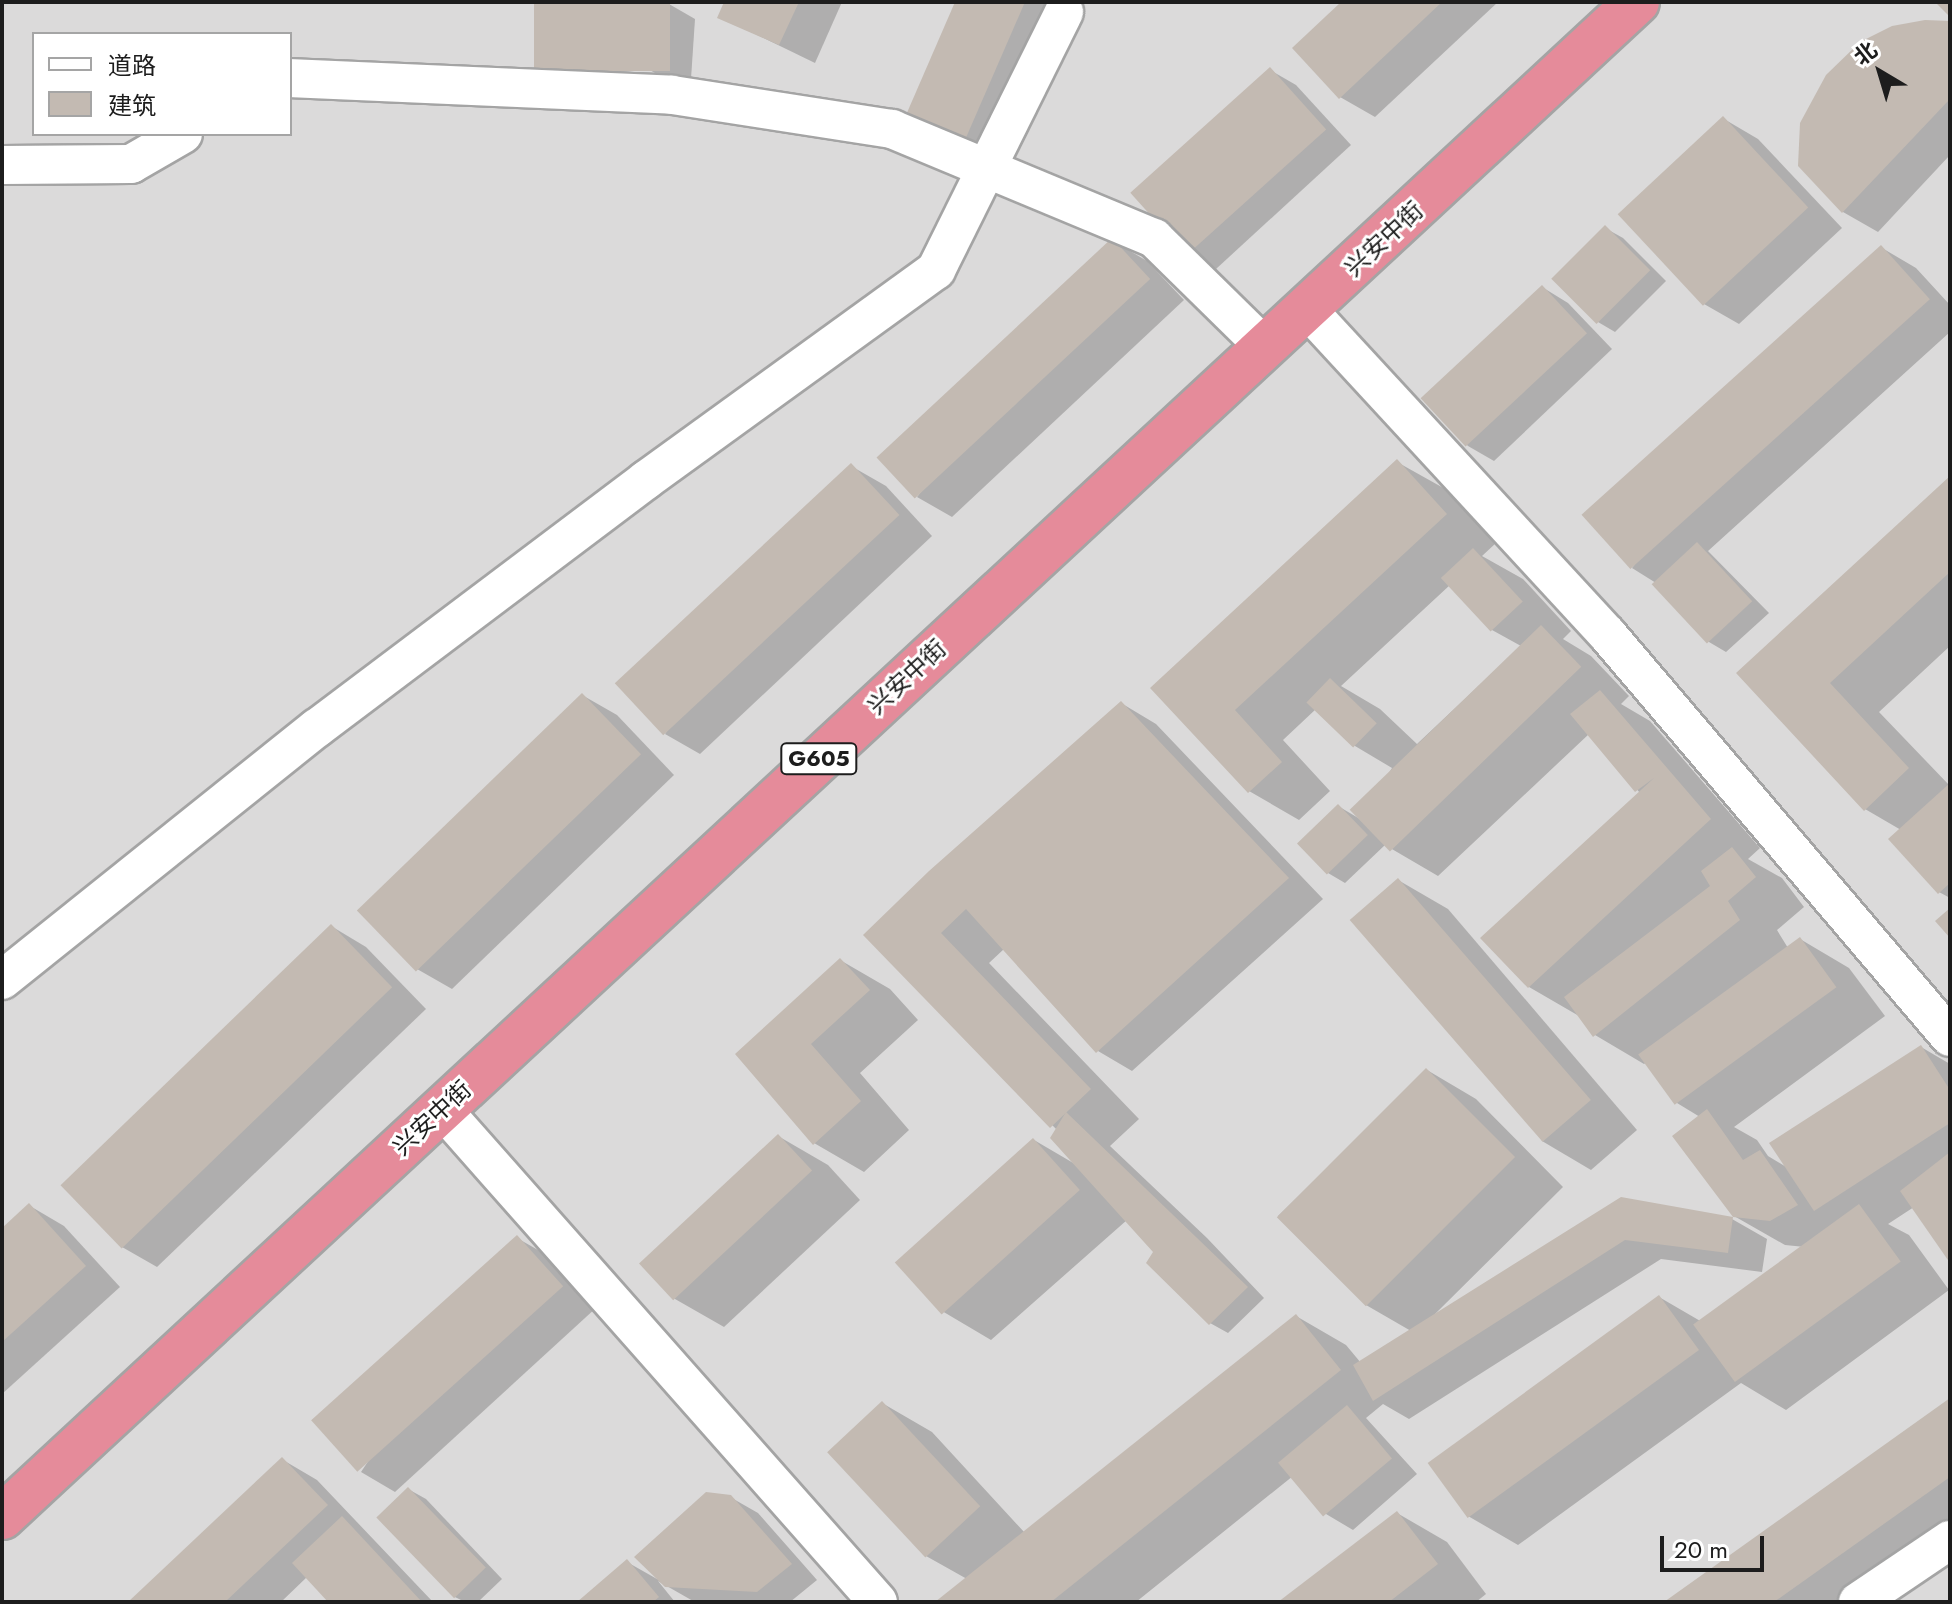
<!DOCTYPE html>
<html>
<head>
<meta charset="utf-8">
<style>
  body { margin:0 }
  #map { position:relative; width:1952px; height:1604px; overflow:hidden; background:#eeebe3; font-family:Jost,"Noto Sans SC",sans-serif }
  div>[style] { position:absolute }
  .residential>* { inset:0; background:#dbdada }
  .shadow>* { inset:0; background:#0003 }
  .building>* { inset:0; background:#c3bab2; transform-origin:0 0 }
  .roads { filter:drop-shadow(2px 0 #a4a4a4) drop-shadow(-2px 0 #a4a4a4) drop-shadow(0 2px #a4a4a4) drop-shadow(0 -2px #a4a4a4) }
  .minor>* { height:38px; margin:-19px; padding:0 19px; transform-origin:19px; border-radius:19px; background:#fff }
  .highway>* { height:44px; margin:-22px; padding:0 22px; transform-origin:22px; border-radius:22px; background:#e58b9a }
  span { translate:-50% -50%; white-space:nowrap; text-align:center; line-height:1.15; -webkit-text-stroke:6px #fff; paint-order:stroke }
  .shield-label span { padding:2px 6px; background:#fff; border:2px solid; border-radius:6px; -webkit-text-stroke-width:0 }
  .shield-label { font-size:22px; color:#1d1d1d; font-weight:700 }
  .street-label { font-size:24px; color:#1d1d1d }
  .frame { position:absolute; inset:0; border:4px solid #1d1d1d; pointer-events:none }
  .legend { position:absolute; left:32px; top:32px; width:260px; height:104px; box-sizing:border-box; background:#fff; border:2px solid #a5a5a5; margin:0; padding:10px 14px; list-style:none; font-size:24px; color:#1d1d1d }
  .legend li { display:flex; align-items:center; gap:16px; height:40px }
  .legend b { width:40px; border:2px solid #a5a5a5 }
  .north { position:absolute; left:1840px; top:32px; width:80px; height:80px; -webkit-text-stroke:6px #fff; paint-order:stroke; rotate:322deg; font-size:22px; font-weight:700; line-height:32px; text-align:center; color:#1d1d1d }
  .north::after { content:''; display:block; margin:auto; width:28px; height:36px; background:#1d1d1d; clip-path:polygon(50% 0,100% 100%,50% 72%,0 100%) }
  .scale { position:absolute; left:1660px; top:1536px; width:104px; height:36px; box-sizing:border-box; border:4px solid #1d1d1d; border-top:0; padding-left:10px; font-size:24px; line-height:28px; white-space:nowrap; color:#1d1d1d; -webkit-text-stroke:6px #fff; paint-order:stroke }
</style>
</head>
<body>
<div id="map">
  <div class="residential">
    <i style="clip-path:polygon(evenodd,2px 2px,1950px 2px,1950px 1602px,2px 1602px,2px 2px,34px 34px,290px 34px,290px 134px,34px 134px,34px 34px)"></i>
  </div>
  <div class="shadow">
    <i style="clip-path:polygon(536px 2px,669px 4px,695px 19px,690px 94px)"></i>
    <i style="clip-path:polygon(726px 2px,842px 2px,815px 63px,720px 17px)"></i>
    <i style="clip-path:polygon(957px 2px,1068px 2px,1000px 159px,944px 134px)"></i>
    <i style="clip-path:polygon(1344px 2px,1498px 2px,1375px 117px,1340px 97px)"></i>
    <i style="clip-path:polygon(1950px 23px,1950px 155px,1878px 232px,1843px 212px,1800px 166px)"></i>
    <i style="clip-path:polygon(1270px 70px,1296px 85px,1351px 145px,1216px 269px,1190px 254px)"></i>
    <i style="clip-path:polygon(1724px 119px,1758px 139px,1842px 228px,1739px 324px,1704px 304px)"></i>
    <i style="clip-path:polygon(1605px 228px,1623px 238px,1666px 281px,1615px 332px,1598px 322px)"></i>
    <i style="clip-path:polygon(1113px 241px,1147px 261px,1184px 300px,952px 517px,917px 497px)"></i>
    <i style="clip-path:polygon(1882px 248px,1916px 268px,1950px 305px,1950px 332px,1708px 551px,1769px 613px,1726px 652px,1709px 642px,1656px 583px,1632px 568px)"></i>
    <i style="clip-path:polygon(1542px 287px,1568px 303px,1612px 349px,1494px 461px,1468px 446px,1424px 399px)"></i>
    <i style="clip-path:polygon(evenodd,1397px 462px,1447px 490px,1496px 543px,1482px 556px,1523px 579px,1571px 631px,1563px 639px,1591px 656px,1629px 696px,1621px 704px,1650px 721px,1760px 848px,1748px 859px,1782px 878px,1804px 907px,1777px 930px,1788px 948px,1800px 939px,1849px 968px,1885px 1016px,1734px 1127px,1757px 1140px,1768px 1156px,1788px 1168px,1921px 1047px,1950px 1064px,1950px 1259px,1914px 1207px,1888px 1224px,1909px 1235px,1949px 1290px,1786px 1410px,1741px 1383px,1518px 1545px,1468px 1516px,1659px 1297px,1702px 1322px,1805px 1247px,1785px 1245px,1734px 1216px,1700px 1117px,1677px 1103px,1647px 1062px,1644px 1064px,1595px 1035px,1579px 1016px,1529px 987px,1483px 938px,1640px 793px,1589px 734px,1438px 876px,1385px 845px,1345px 883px,1328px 873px,1338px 806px,1360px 819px,1392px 768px,1355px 746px,1316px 709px,1283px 740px,1330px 791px,1299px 820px,1249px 791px,1153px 688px,1397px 462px,1450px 585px,1492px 630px,1521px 646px,1417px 744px,1380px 709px,1341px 686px,1450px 585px)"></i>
    <i style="clip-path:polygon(851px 466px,886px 486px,932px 536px,700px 754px,665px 734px)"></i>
    <i style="clip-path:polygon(1950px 478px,1950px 646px,1879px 712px,1950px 786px,1950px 898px,1939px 892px,1901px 830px,1865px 809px,1739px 673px)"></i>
    <i style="clip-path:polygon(582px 695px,617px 715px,674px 775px,452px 989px,417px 969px)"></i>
    <i style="clip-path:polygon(1121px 703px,1156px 724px,1323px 899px,1132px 1071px,1098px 1051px,1004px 949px,989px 963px,1139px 1119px,1110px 1146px,1207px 1238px,1264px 1298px,1228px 1333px,1210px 1323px,1158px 1253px,1127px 1220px,991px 1340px,942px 1311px,1034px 1140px,1075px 1164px,1057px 1130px,866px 935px)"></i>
    <i style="clip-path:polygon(1398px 880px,1448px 909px,1637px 1130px,1591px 1170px,1542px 1141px)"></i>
    <i style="clip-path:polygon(331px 926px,366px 947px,426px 1009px,157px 1267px,122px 1247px)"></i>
    <i style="clip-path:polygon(840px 960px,890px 989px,918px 1020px,860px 1073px,909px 1130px,864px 1172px,814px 1143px,738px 1054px)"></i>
    <i style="clip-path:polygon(1427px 1070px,1476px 1099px,1563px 1187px,1434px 1315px,1622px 1199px,1732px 1219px,1767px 1239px,1762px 1272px,1661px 1259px,1409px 1419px,1383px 1404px,1366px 1418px,1417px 1474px,1353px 1530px,1326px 1514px,1293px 1476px,1136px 1602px,939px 1602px,967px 1579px,926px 1556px,882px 1403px,932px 1432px,1025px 1533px,1296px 1316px,1346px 1345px,1361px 1363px,1411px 1331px,1366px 1305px,1278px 1216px)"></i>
    <i style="clip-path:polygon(778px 1136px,828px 1165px,860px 1200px,724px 1327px,675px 1299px,642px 1264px)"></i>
    <i style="clip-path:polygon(30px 1206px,64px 1226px,120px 1287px,2px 1394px,2px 1231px)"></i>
    <i style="clip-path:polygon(517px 1238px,552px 1258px,597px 1307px,395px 1492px,361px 1472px)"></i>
    <i style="clip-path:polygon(1950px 1401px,1950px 1540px,1863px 1602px,1667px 1602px)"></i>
    <i style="clip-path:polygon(283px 1460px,317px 1480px,433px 1602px,331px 1602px,307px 1577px,281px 1602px,131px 1602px)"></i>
    <i style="clip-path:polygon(408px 1489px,426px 1499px,502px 1579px,478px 1602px,465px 1602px,455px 1597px)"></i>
    <i style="clip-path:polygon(730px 1497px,758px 1513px,817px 1580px,790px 1602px,693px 1601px,658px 1581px,675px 1602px,581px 1602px,627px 1562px,657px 1579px)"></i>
    <i style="clip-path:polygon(1397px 1513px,1447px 1542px,1486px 1594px,1476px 1602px,1281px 1602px)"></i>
  </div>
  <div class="building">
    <i style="left:534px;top:2px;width:136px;height:69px"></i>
    <i style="clip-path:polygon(724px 2px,799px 2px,779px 45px,717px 18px)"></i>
    <i style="clip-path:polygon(955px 2px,1025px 2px,965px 140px,906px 115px)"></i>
    <i style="clip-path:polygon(1341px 2px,1442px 2px,1339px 99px,1292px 48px)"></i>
    <i style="clip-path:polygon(1935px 2px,1950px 2px,1950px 17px)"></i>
    <i style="clip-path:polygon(1925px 20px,1950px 21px,1950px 99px,1842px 213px,1798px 166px,1800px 123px,1826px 75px,1860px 42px,1892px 26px)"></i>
    <i style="left:1270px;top:67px;width:84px;height:188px;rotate:48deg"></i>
    <i style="left:1723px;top:116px;width:125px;height:144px;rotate:47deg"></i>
    <i style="left:1605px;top:225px;width:64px;height:76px;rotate:45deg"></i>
    <i style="left:1112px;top:238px;width:56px;height:322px;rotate:47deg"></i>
    <i style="left:1881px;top:245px;width:73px;height:403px;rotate:48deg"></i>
    <i style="left:1542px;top:285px;width:66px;height:166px;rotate:47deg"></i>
    <i style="clip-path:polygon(1397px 459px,1447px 514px,1235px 710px,1282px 762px,1248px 793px,1150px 688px)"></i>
    <i style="left:851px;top:463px;width:71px;height:323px;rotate:47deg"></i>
    <i style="clip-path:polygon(1950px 476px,1950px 572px,1830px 683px,1909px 768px,1864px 811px,1736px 673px)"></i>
    <i style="left:1697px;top:542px;width:81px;height:62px;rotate:47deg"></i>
    <i style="left:1473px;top:548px;width:73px;height:44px;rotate:47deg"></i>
    <i style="left:1541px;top:625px;width:58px;height:266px;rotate:46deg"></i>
    <i style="left:1330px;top:678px;width:65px;height:34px;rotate:44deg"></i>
    <i style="clip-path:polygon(1600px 690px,1711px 819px,1528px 988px,1480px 938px,1654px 778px,1635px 792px,1570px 714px)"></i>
    <i style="left:582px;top:693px;width:85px;height:313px;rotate:46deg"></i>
    <i style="clip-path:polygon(1121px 701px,1289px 878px,1096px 1053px,966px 909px,941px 933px,1091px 1089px,1050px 1128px,863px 935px,929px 871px)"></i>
    <i style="clip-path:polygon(1950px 783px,1950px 883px,1938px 894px,1888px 839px)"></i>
    <i style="left:1338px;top:804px;width:43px;height:57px;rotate:46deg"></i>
    <i style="clip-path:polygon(1732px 847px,1756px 877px,1728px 901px,1740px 920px,1593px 1037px,1564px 997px,1710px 886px,1701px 871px)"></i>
    <i style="left:1398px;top:878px;width:294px;height:64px;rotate:49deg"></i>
    <i style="clip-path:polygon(1950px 908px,1950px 938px,1935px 921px)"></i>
    <i style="left:331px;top:924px;width:88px;height:376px;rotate:46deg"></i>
    <i style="left:1800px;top:937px;width:62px;height:200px;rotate:54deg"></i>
    <i style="clip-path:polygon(840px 958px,870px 990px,811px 1044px,861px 1101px,813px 1145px,735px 1054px)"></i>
    <i style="clip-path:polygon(1921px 1045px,1950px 1090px,1950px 1123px,1814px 1211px,1769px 1143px)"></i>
    <i style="left:1426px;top:1068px;width:126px;height:211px;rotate:45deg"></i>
    <i style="clip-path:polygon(1707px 1109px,1743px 1160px,1760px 1150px,1798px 1205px,1770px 1221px,1733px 1217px,1672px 1136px)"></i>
    <i style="clip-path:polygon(1066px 1112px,1248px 1287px,1209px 1325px,1146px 1263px,1153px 1252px,1050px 1138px)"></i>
    <i style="left:778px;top:1134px;width:50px;height:190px;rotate:47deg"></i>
    <i style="left:1033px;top:1138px;width:70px;height:186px;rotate:48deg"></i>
    <i style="clip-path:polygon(1950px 1152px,1950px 1263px,1900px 1191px)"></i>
    <i style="clip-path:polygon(1621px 1197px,1733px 1217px,1728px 1253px,1625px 1240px,1373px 1401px,1353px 1365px)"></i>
    <i style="clip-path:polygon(29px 1203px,86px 1266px,2px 1342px,2px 1228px)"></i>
    <i style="left:1859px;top:1204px;width:71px;height:205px;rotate:54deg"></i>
    <i style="left:517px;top:1235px;width:69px;height:277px;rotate:48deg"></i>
    <i style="left:1659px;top:1295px;width:68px;height:286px;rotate:54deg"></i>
    <i style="clip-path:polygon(1296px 1314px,1341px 1370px,1051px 1602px,935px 1602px)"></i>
    <i style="clip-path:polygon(1950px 1398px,1950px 1477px,1774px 1602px,1664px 1602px)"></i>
    <i style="left:882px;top:1401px;width:144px;height:75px;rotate:47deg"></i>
    <i style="left:1347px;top:1405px;width:70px;height:90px;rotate:50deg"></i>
    <i style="clip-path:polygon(282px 1457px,328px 1505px,225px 1602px,128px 1602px)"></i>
    <i style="left:408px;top:1487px;width:112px;height:44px;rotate:46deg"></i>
    <i style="clip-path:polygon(706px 1492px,731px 1495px,792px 1564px,757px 1592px,665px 1587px,634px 1557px)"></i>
    <i style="clip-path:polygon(1397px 1511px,1438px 1564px,1389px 1602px,1278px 1602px)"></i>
    <i style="clip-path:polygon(342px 1516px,422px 1602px,328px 1602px,292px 1563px)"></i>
    <i style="clip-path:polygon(627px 1559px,659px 1597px,653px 1602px,577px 1602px)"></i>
  </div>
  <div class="roads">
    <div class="minor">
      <i style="left:290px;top:78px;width:382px;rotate:2.5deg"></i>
      <i style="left:672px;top:95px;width:223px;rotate:8.8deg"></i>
      <i style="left:892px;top:129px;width:284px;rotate:22.6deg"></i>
      <i style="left:1154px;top:238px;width:154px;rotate:44.5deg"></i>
      <i style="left:2px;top:165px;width:129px;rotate:-0.4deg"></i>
      <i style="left:131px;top:164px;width:60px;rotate:-30deg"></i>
      <i style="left:1308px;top:310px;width:441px;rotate:47.3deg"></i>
      <i style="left:1607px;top:634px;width:529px;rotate:49.6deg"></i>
      <i style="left:2px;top:980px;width:403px;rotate:-38.7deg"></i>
      <i style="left:317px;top:728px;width:412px;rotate:-37deg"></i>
      <i style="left:646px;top:480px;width:358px;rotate:-35.9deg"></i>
      <i style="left:936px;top:270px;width:288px;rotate:-63.6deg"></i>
      <i style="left:442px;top:1109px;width:658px;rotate:48.51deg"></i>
      <i style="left:1858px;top:1602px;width:111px;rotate:-34deg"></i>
    </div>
    <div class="highway">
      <i style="left:2px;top:1517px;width:2229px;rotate:-42.82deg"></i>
    </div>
  </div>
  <div class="shield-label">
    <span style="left:819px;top:759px">G605</span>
  </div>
  <div class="street-label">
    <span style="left:1384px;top:239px;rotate:-43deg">兴安中街</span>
    <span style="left:907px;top:677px;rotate:-43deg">兴安中街</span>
    <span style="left:432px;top:1118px;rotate:-43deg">兴安中街</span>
  </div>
  <div class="frame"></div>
  <ul class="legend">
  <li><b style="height:10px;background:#fff"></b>道路</li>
  <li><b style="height:22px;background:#c3bab2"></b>建筑</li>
  </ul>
  <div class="north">北</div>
  <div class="scale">20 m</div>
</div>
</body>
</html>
